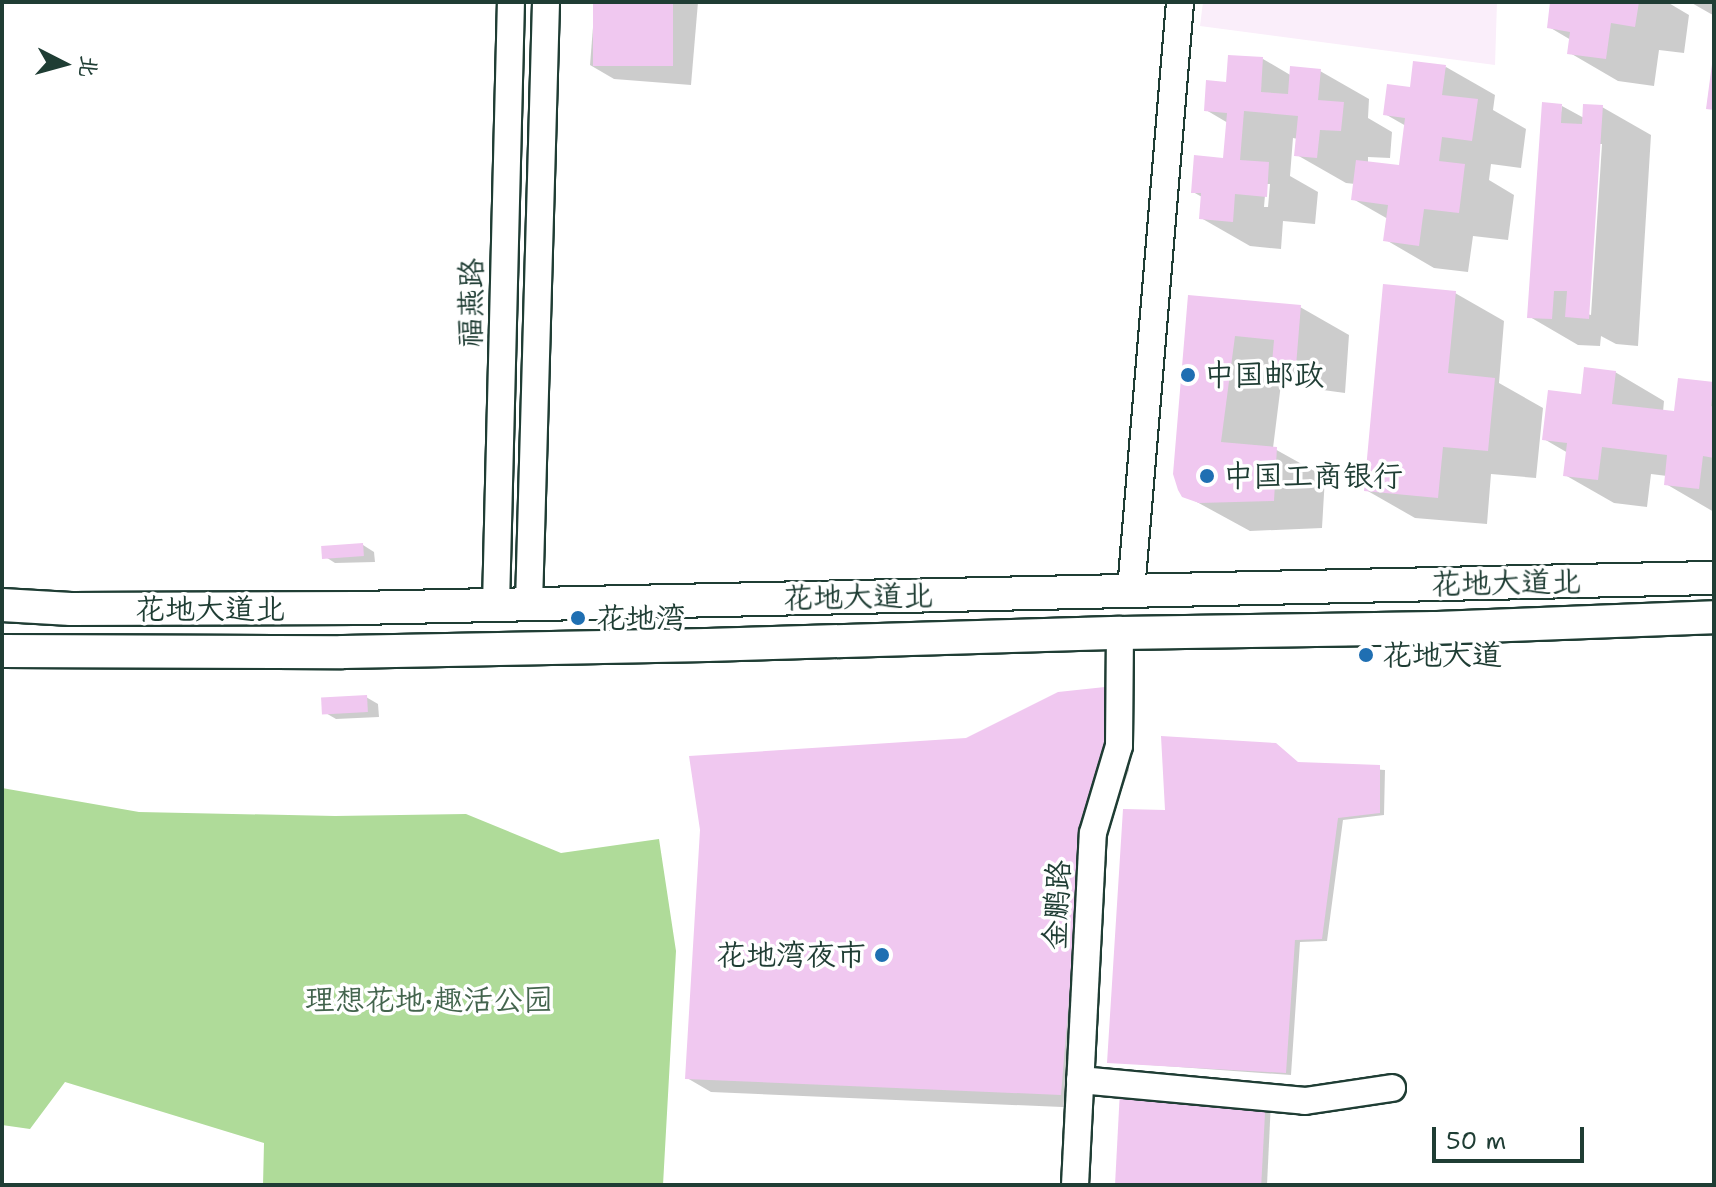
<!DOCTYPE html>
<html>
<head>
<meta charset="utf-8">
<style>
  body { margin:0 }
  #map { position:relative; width:1716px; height:1187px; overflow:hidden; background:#fff; font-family:"Shantell Sans","LXGW WenKai TC",sans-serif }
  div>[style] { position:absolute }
  .built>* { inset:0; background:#faeefa }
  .green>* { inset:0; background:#afdb99 }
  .shadow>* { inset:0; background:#0003 }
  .building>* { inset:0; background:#f0c8f0; transform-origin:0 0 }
  .roads { filter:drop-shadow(2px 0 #1f3d34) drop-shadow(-2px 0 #1f3d34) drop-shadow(0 2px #1f3d34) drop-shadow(0 -2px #1f3d34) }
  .minor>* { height:26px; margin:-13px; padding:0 13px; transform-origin:13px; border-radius:13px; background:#fff }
  .major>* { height:32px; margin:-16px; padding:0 16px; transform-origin:16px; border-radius:16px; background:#fff }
  .dots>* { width:22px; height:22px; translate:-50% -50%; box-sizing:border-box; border:4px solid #fff; border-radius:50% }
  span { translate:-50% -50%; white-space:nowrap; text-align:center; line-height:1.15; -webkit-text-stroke:7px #fff; paint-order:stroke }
  .street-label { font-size:30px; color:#1f3d34 }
  .poi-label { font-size:30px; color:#1f3d34 }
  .left { translate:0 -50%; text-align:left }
  .right { translate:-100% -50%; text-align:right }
  .park-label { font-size:30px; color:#43644d }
  .frame { position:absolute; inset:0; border:4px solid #1f3d34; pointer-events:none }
  .north { position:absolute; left:24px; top:24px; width:80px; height:80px; -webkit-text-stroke:6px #fff; paint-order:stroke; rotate:96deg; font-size:22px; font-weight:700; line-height:32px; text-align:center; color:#1f3d34 }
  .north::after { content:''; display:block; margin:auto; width:28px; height:36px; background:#1f3d34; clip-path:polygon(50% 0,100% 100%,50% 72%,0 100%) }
  .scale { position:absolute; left:1432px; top:1127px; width:152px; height:36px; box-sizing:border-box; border:4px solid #1f3d34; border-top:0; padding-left:10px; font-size:24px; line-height:28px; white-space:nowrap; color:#1f3d34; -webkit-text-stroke:6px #fff; paint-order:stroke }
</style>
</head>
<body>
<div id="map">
  <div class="built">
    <i style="clip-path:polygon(1203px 2px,1497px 2px,1495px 65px,1200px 26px)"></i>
  </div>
  <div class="green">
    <i style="clip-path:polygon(2px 788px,139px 812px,335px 816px,466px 814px,561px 853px,659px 839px,676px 951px,663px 1185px,263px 1185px,264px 1143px,65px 1082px,30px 1129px,2px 1125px)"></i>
  </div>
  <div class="shadow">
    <i style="clip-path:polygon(595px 2px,698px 2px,691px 85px,614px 79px,590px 65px)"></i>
    <i style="clip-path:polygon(1252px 2px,1284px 2px,1284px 4px)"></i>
    <i style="clip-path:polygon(1552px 2px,1667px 2px,1689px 15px,1684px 53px,1659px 50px,1654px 86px,1618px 81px,1570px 53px,1571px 40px,1549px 27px)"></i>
    <i style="clip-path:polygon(1690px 2px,1714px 2px,1714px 15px,1711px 14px)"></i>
    <i style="clip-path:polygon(evenodd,1263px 59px,1292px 76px,1320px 71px,1369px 99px,1368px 118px,1392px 132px,1390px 158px,1368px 157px,1368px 163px,1401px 167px,1406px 126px,1385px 114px,1412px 89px,1446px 67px,1495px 95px,1493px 110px,1526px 129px,1521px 168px,1491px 164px,1489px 180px,1514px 195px,1508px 240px,1473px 236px,1468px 272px,1434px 268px,1386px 240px,1388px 219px,1353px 199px,1355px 184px,1346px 183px,1297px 155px,1298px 139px,1293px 138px,1290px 176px,1318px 192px,1315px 224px,1283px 221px,1281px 249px,1250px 246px,1201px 218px,1202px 197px,1193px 192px,1225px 160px,1228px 123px,1206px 110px,1228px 84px,1263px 59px,1266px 184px,1270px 184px,1268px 207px,1264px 207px,1266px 184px)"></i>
    <i style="clip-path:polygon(evenodd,1562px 106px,1584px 118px,1602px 107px,1651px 135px,1638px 346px,1616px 344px,1601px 336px,1600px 346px,1578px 345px,1530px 317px,1562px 106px,1598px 144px,1602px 144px,1591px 315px,1587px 314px,1598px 144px)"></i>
    <i style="clip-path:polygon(1455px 293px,1504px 321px,1499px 383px,1543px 408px,1536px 478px,1491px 474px,1487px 524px,1415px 518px,1366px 490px)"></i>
    <i style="clip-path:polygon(1190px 297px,1300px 307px,1349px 335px,1345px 393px,1323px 390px,1283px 368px,1273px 448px,1325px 477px,1322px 528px,1250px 531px,1184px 495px)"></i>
    <i style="clip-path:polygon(1615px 372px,1664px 401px,1663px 412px,1676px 413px,1714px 385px,1714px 512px,1666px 484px,1667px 476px,1651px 474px,1647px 507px,1614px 503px,1565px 475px,1568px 453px,1544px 439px,1583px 396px)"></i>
    <i style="clip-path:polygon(363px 545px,374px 552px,375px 562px,335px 563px,324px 556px)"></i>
    <i style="clip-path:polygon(1105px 689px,1129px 703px,1129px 770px,1107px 830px,1085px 1108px,711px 1092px,687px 1078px,967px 740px)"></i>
    <i style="clip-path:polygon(366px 697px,378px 704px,379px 717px,336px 719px,324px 712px)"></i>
    <i style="clip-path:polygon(1299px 764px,1385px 770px,1384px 815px,1343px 820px,1327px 941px,1300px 942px,1291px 1075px,1109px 1062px,1168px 812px)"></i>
    <i style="clip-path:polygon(1271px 1101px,1267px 1185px,1118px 1185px)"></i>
  </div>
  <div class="building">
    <i style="left:593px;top:2px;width:80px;height:64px"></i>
    <i style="clip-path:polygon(1550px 2px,1639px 2px,1635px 27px,1611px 23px,1606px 59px,1567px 54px,1570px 32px,1547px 28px)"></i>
    <i style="clip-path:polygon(1228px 55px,1263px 57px,1261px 92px,1288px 94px,1290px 66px,1321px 69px,1318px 100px,1344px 102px,1341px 131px,1320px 130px,1317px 158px,1294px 156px,1298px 116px,1244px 111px,1240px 160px,1269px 162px,1267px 197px,1235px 194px,1233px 222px,1199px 219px,1201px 193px,1191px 193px,1194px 155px,1223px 158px,1227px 113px,1204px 111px,1206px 80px,1226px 82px)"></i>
    <i style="clip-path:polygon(1413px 61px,1446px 65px,1442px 95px,1478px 99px,1472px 141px,1442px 137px,1439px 161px,1465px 164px,1459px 213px,1424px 209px,1419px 246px,1383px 241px,1388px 205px,1351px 200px,1356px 160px,1399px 165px,1405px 118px,1383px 115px,1387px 84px,1410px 87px)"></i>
    <i style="clip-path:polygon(1712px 64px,1714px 64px,1714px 110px,1706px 109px)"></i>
    <i style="clip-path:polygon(1542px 102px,1562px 104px,1561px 123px,1582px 124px,1583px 104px,1603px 105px,1589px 319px,1565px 317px,1567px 291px,1554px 291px,1552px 319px,1527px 318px)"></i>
    <i style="clip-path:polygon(1383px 284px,1456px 291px,1448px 373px,1495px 378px,1488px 451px,1443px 447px,1438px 498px,1364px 491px)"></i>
    <i style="clip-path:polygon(1188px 295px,1301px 305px,1296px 366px,1272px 363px,1274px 340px,1235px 336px,1221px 442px,1277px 447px,1274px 501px,1199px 503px,1182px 497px,1178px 490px,1173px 474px)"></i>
    <i style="clip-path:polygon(1584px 367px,1616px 371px,1612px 404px,1674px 411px,1678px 378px,1714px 382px,1711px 406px,1714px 407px,1714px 458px,1703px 456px,1699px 489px,1664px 485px,1667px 455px,1602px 447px,1598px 480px,1563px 476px,1567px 443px,1542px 440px,1548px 390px,1581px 394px)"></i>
    <i style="left:363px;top:543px;width:13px;height:42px;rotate:86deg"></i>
    <i style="clip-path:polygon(1105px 687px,1106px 755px,1084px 816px,1061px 1095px,685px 1079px,700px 830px,689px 756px,966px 738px,1058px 692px)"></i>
    <i style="left:367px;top:695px;width:17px;height:46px;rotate:87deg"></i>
    <i style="clip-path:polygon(1161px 736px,1276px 743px,1298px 762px,1380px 765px,1380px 813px,1338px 818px,1322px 939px,1295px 940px,1286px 1073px,1107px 1063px,1123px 809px,1165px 810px)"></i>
    <i style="left:1120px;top:1090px;width:146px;height:95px;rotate:3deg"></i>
  </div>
  <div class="roads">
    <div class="minor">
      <i style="left:1131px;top:591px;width:591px;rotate:-85.24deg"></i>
      <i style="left:529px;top:604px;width:602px;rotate:-88.38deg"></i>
      <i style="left:496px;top:605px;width:603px;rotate:-88.58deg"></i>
      <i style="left:1080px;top:1080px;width:226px;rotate:5.3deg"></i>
      <i style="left:1305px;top:1101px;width:88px;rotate:-8.5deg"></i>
      <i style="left:1075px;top:1185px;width:352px;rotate:-87.1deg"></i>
      <i style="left:1093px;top:833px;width:91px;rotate:-73.4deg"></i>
      <i style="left:1119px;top:746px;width:113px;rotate:-89.5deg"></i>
    </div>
    <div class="major">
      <i style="left:2px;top:605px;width:69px;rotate:3.3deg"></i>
      <i style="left:71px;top:609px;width:287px;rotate:-0.2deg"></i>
      <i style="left:358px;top:608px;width:1356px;rotate:-1.27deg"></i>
      <i style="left:2px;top:651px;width:341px;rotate:0.2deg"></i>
      <i style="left:343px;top:652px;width:364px;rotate:-1.1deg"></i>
      <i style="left:707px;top:645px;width:413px;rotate:-1.7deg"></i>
      <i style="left:1120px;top:633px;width:314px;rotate:-0.9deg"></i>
      <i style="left:1434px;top:628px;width:280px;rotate:-2.2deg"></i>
    </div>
  </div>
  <div class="dots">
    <i style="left:1188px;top:375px;background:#1f6fb2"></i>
    <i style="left:1207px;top:476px;background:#1f6fb2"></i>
    <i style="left:578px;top:618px;background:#1f6fb2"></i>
    <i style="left:1366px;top:655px;background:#1f6fb2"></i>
    <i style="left:882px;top:955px;background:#1f6fb2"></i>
  </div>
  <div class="street-label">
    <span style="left:471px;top:303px;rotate:-89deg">福燕路</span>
    <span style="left:1506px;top:583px;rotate:-1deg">花地大道北</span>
    <span style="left:858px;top:597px;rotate:-1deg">花地大道北</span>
    <span style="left:210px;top:609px">花地大道北</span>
    <span style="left:1057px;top:905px;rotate:-87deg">金鹏路</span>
  </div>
  <div class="poi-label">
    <span class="left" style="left:1204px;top:375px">中国邮政</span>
    <span class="left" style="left:1223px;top:476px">中国工商银行</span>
    <span class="left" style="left:596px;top:618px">花地湾</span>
    <span class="left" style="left:1382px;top:655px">花地大道</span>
    <span class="right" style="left:866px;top:955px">花地湾夜市</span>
  </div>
  <div class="park-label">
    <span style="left:429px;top:1000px">理想花地·趣活公园</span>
  </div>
  <div class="frame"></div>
  <div class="north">北</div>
  <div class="scale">50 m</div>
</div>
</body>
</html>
